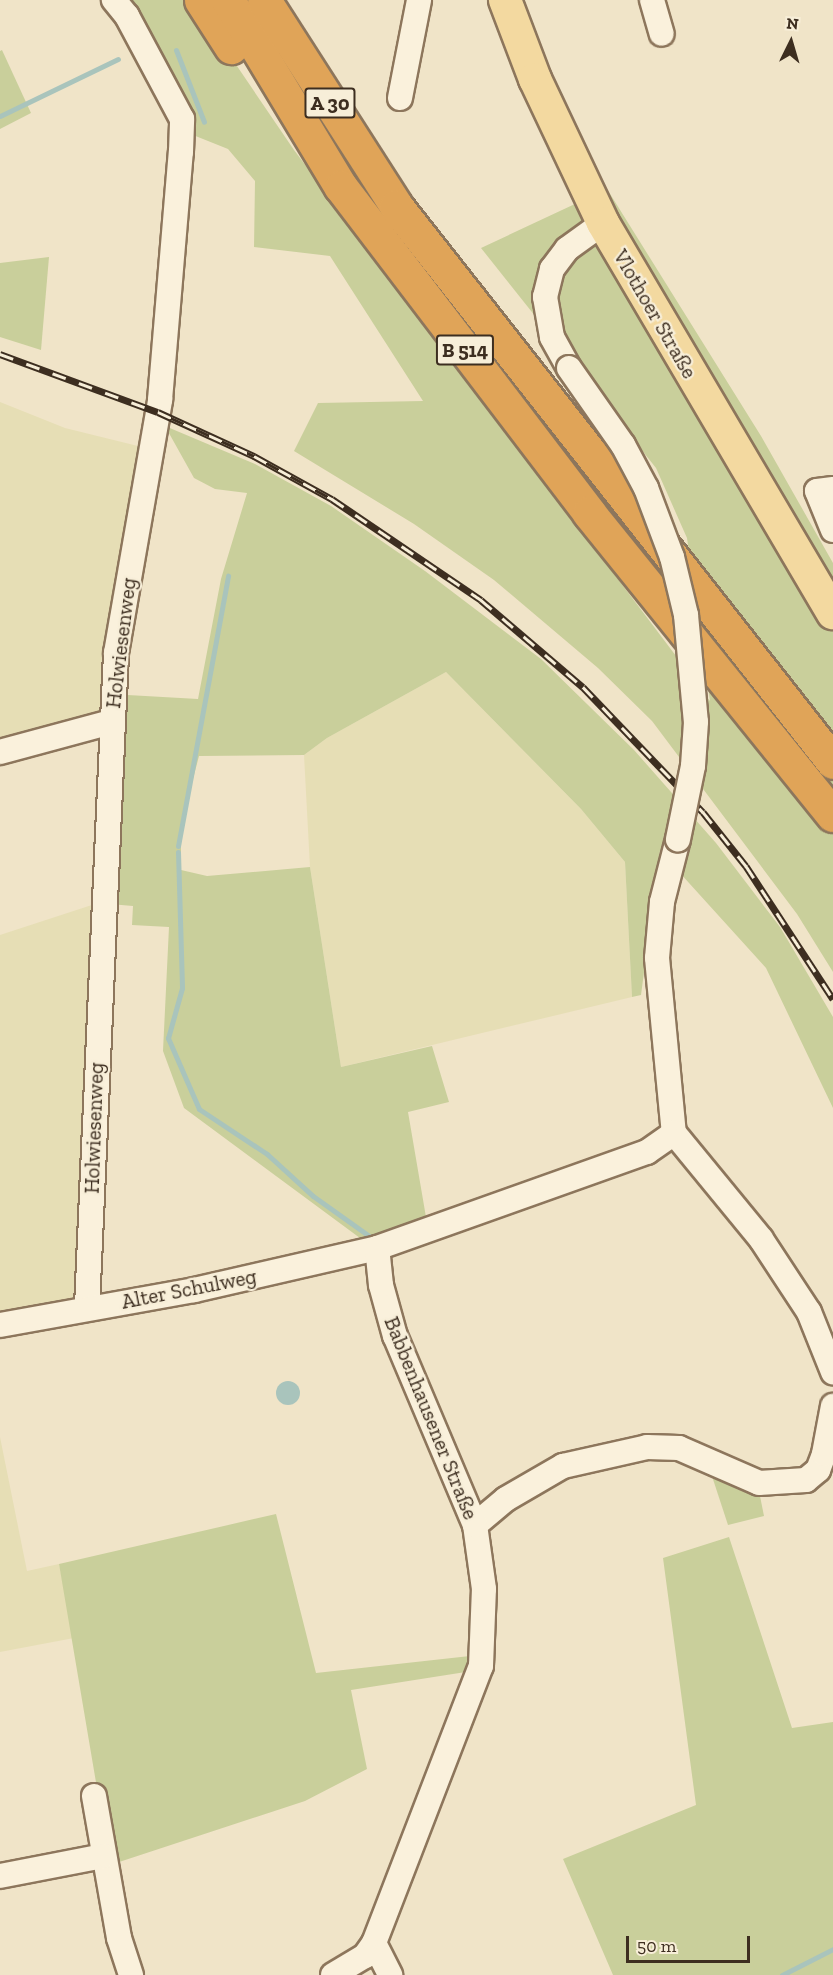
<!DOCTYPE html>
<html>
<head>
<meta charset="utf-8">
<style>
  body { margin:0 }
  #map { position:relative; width:833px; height:1975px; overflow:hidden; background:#f0e4c8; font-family:"Zilla Slab",serif }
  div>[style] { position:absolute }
  .farmland>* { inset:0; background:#e6deb5 }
  .green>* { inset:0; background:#c9cf9b }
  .water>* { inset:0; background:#a9c4bc }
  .round { border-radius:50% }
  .stream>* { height:5px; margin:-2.5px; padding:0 2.5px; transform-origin:2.5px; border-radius:2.5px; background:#a9c4bc }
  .roads { filter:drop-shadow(2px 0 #8d765c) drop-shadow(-2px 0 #8d765c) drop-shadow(0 2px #8d765c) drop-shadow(0 -2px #8d765c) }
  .minor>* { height:24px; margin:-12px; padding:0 12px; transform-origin:12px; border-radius:12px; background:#faf1dc }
  .major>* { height:32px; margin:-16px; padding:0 16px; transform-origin:16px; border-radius:16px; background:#f3d9a0 }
  .highway>* { height:33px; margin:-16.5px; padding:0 16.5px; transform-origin:16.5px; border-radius:16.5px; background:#e0a458 }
  .rail>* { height:7px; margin-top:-3.5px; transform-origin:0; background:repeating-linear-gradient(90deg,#f7eed8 0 14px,#3d2e20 0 28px); box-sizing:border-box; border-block:2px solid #3d2e20 }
  .bridges { filter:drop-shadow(2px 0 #8d765c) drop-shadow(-2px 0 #8d765c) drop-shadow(0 2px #8d765c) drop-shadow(0 -2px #8d765c) }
  .minor-bridge>* { height:24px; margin:-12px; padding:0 12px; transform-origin:12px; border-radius:12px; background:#faf1dc }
  span { translate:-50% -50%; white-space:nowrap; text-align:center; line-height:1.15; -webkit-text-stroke:4.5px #f7eed8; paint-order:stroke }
  .shield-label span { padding:2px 4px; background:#f7eed8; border:2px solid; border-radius:4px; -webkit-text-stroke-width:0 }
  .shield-label { font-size:20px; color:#3d2e20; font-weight:700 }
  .street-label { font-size:21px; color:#3d2e20 }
  .north { position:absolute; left:761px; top:12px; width:60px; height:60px; -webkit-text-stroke:4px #f7eed8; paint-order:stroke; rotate:5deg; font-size:16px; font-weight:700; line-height:24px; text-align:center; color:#3d2e20 }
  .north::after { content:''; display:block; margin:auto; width:21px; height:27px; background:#3d2e20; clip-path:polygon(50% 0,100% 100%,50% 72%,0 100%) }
  .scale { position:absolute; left:626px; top:1936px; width:124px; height:27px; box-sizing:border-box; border:3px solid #3d2e20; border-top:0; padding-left:8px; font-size:18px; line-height:21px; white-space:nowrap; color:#3d2e20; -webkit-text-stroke:4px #f7eed8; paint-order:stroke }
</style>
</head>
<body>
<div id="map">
  <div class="farmland">
    <i style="clip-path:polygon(0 402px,65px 428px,146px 448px,107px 718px,0 747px)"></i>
    <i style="clip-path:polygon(446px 672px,581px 809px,625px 862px,632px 997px,341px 1067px,310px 867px,304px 755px,327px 738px)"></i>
    <i style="clip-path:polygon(98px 903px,83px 1300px,0 1316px,0 935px)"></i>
    <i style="clip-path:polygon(0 1437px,27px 1571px,59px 1564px,74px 1638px,0 1652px)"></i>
  </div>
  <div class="green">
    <i style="clip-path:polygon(118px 0,192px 0,294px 150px,710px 701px,687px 538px,656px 468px,481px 248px,607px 189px,761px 436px,833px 563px,833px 972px,797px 914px,652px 721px,598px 668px,494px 580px,414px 524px,294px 451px,318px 403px,423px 401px,330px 256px,254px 247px,255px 181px,228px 149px,188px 133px)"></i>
    <i style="clip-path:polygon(2px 50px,31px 113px,0 129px,0 51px)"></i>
    <i style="clip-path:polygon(49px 257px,41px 350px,0 337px,0 263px)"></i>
    <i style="clip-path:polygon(165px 426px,255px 464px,331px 506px,425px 571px,541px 659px,634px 750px,716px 843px,780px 927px,833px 1017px,833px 1108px,766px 968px,660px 851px,641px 995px,632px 997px,625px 862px,581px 809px,446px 672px,327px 738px,304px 755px,199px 756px,182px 821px,181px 846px,181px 870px,207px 876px,310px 867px,341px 1067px,432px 1046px,449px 1102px,408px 1112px,427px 1223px,364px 1241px,184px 1108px,163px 1051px,169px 927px,132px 925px,133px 906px,98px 903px,110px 694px,198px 699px,221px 579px,247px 493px,215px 489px,194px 478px)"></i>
    <i style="clip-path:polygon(708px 1464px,759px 1491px,764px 1516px,728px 1525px)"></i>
    <i style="clip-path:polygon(276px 1514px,316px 1673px,479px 1655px,472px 1671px,351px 1690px,367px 1769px,305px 1801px,110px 1865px,59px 1564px)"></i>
    <i style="clip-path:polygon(729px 1537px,792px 1728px,833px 1722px,833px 1975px,613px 1975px,563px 1859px,696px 1805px,663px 1558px)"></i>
  </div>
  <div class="water">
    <i class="round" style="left:276px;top:1381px;width:24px;height:24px"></i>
  </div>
  <div class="stream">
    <i style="left:176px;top:50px;width:77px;rotate:68.7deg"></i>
    <i style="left:0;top:116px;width:131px;rotate:-25.8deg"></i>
    <i style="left:178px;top:846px;width:275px;rotate:-79.5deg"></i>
    <i style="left:178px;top:852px;width:136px;rotate:88.3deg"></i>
    <i style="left:182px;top:988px;width:52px;rotate:105.6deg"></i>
    <i style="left:168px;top:1038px;width:77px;rotate:66.4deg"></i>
    <i style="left:199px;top:1109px;width:82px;rotate:33.5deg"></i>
    <i style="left:267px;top:1154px;width:62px;rotate:42.4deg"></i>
    <i style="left:313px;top:1196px;width:69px;rotate:35.5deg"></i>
    <i style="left:782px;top:1975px;width:57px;rotate:-27deg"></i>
  </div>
  <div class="roads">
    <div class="minor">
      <i style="left:652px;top:0;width:35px;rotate:74deg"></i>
      <i style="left:400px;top:98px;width:100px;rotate:-79deg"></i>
      <i style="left:569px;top:368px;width:35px;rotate:-119deg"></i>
      <i style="left:552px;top:337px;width:41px;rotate:-99.9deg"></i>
      <i style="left:545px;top:297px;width:29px;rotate:-76deg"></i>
      <i style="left:552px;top:269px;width:25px;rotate:-53deg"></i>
      <i style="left:567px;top:249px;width:44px;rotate:-35.8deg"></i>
      <i style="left:833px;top:489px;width:16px;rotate:173deg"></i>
      <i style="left:817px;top:491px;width:42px;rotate:67.7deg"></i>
      <i style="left:0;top:752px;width:115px;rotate:-15.1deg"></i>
      <i style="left:678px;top:839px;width:65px;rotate:104.3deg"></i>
      <i style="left:662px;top:902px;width:56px;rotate:95.1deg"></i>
      <i style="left:657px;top:958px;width:176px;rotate:84.5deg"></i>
      <i style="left:674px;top:1133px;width:137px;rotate:50.6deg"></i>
      <i style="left:761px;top:1239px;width:87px;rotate:56.7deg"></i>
      <i style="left:809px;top:1312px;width:65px;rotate:68.2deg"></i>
      <i style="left:87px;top:1307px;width:655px;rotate:-87.46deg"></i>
      <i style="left:116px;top:653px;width:257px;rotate:-80.1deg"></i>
      <i style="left:160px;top:400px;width:249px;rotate:-85.2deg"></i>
      <i style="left:181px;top:152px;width:33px;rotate:-88deg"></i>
      <i style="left:182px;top:119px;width:117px;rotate:-118.1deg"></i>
      <i style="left:127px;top:16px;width:21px;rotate:-129deg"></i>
      <i style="left:0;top:1325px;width:197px;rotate:-10.2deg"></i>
      <i style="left:194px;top:1290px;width:188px;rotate:-12.9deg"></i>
      <i style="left:377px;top:1248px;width:287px;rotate:-19.6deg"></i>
      <i style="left:647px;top:1152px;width:33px;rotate:-35deg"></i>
      <i style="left:475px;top:1525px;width:40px;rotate:-40deg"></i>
      <i style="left:506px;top:1499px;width:66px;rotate:-30.1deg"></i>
      <i style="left:563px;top:1466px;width:86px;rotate:-12.7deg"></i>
      <i style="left:647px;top:1447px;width:32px;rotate:2deg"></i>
      <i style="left:679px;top:1448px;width:87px;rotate:23.6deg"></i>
      <i style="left:759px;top:1483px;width:47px;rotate:-3.7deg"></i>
      <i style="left:806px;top:1480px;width:16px;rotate:-40deg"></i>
      <i style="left:818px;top:1470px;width:17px;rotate:-69deg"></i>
      <i style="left:824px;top:1454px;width:49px;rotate:-79.4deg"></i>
      <i style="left:94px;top:1796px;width:144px;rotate:80deg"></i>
      <i style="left:119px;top:1938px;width:39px;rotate:72deg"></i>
      <i style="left:0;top:1876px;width:105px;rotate:-11deg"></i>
      <i style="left:374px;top:1943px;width:36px;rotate:63deg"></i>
      <i style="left:333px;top:1975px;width:37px;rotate:-31deg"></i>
      <i style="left:365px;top:1956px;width:16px;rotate:-55deg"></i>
      <i style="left:374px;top:1943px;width:297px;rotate:-68.9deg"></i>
      <i style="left:481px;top:1666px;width:77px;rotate:-87.8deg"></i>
      <i style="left:484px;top:1589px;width:65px;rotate:-98deg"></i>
      <i style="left:475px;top:1525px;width:205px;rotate:-112.9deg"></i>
      <i style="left:395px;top:1336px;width:53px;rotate:-105.4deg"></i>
      <i style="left:381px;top:1285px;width:37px;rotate:-96deg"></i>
    </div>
    <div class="major">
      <i style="left:505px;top:0;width:85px;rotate:69.2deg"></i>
      <i style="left:535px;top:79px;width:159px;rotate:64.7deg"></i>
      <i style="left:603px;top:223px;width:453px;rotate:59.5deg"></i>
    </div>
    <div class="highway">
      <i style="left:201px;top:0;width:56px;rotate:57.4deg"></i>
      <i style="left:228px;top:0;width:218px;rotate:58.9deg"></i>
      <i style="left:341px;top:187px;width:410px;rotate:52.7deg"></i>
      <i style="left:589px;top:513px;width:388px;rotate:51.1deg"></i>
      <i style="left:264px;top:0;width:245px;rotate:57.3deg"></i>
      <i style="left:396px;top:206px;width:707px;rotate:51.83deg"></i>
    </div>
  </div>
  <div class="rail">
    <i style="left:0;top:354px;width:168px;rotate:20.2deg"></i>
    <i style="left:158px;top:412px;width:106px;rotate:24.6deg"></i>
    <i style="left:254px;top:456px;width:89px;rotate:28.9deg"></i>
    <i style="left:332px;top:499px;width:180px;rotate:34.1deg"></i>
    <i style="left:481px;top:600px;width:134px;rotate:40.5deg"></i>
    <i style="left:583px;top:687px;width:173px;rotate:46.2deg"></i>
    <i style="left:703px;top:812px;width:69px;rotate:51.5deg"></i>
    <i style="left:746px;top:866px;width:159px;rotate:56.8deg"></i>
  </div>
  <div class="bridges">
    <div class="minor-bridge">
      <i style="left:569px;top:368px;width:94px;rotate:55deg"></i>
      <i style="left:623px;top:445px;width:49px;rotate:61.9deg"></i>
      <i style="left:646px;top:488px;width:74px;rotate:69.4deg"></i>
      <i style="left:672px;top:557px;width:60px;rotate:76.4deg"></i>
      <i style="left:686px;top:615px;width:107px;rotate:84.7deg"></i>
      <i style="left:696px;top:722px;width:44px;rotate:93.9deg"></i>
      <i style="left:693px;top:766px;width:75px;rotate:101.6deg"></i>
    </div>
  </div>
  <div class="shield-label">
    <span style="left:330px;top:103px">A 30</span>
    <span style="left:465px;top:350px">B 514</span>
  </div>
  <div class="street-label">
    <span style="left:655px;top:314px;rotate:60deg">Vlothoer Straße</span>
    <span style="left:121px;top:643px;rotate:-83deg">Holwiesenweg</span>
    <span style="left:94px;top:1128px;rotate:-88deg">Holwiesenweg</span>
    <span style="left:189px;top:1289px;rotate:-11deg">Alter Schulweg</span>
    <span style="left:431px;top:1418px;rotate:68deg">Babbenhausener Straße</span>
  </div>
  <div class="north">N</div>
  <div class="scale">50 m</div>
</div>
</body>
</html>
